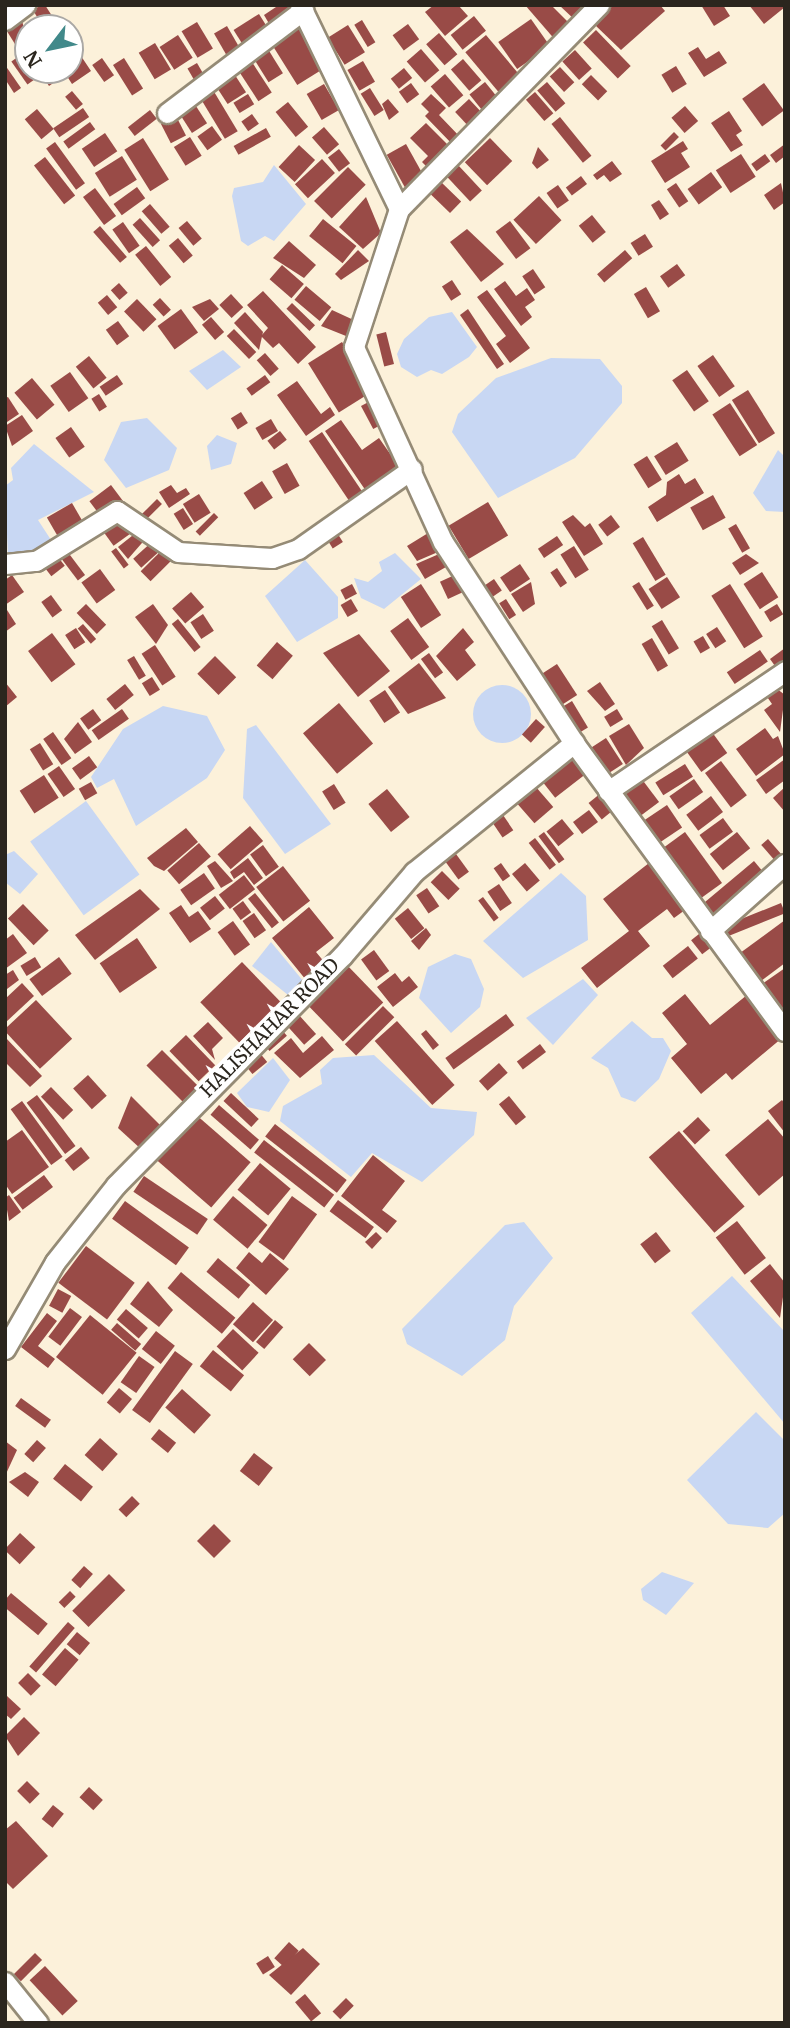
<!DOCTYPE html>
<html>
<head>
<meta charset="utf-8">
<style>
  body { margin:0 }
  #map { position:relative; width:790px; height:2028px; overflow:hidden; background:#fcf1da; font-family:Merriweather,serif }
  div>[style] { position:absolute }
  .water>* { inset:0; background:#c8d7f3; transform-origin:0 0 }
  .round { border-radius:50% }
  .building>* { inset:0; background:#994b47; transform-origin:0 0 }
  .roads { filter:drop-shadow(2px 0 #958b76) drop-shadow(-2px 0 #958b76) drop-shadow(0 2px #958b76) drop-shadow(0 -2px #958b76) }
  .minor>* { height:19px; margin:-9.5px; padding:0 9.5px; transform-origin:9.5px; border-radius:9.5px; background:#fff }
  span { translate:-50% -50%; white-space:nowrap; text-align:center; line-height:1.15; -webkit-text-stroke:7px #fff; paint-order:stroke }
  .street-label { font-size:19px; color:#2b261e }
  .frame { position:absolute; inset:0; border:7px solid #2b261e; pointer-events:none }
  .north { position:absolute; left:14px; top:14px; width:70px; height:70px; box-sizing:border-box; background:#fff; border:2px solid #aaa8a5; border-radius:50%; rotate:238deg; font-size:19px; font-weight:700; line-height:28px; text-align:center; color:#2b261e }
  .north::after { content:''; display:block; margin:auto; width:24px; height:32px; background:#41898a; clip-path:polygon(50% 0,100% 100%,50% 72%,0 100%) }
</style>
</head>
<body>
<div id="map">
  <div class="water">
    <i style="clip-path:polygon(274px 165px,306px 204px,274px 241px,265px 236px,248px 246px,241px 241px,232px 196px,234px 188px,263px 182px)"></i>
    <i style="clip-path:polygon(452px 312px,477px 347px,469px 357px,442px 374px,431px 370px,417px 377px,401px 367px,397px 354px,404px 339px,429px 317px)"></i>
    <i style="clip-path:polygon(223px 350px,241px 367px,207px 390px,189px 371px)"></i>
    <i style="clip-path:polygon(551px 358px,600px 359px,622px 386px,622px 403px,575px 458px,498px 498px,452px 432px,458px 414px,496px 378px)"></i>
    <i style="clip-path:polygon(147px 418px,177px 448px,169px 470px,126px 488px,104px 460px,121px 422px)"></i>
    <i style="clip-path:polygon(217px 435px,237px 443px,231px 464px,211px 470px,207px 446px)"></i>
    <i style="clip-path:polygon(34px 444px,94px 492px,38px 520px,53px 543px,8px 558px,5px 486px,13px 480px,11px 468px)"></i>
    <i style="clip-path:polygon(778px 450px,785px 457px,785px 512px,766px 511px,753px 493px)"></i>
    <i style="clip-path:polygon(395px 553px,421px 579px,384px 609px,361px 598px,354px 578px,368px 582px,382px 571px,379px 562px)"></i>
    <i style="clip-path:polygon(305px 560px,338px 597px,338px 618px,297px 642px,265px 596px)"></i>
    <i class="round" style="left:473px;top:685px;width:58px;height:58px"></i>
    <i style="clip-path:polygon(163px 706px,207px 716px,225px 750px,207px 778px,136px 826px,114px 779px,97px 788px,91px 777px,123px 729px)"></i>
    <i style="clip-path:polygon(256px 725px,331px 824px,285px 854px,243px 798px,247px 729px)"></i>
    <i style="left:86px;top:801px;width:91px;height:69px;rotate:54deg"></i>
    <i style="clip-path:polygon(14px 851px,38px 874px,20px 894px,5px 882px,5px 855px)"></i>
    <i style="clip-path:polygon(561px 873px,586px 896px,588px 940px,523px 978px,483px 941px)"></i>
    <i style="clip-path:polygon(271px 942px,304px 982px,288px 995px,252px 966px)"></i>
    <i style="clip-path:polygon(455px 954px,471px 959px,484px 989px,480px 1007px,451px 1033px,419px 998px,428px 967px)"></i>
    <i style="clip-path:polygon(583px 979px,598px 995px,553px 1045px,526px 1018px)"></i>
    <i style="clip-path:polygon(632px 1021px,652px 1038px,663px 1038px,671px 1051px,659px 1079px,635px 1102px,621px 1097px,608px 1068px,591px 1058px)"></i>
    <i style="clip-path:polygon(374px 1055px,431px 1108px,477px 1112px,474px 1135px,422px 1182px,372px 1153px,351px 1177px,280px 1121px,283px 1106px,322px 1084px,320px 1070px,333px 1058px)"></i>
    <i style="clip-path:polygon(273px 1058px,290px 1080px,269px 1112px,247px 1107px,237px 1093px)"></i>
    <i style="clip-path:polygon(524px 1222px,553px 1258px,514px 1306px,505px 1340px,462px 1376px,407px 1344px,402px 1329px,505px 1225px)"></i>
    <i style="clip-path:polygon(732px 1276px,785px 1332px,785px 1424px,691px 1313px)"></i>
    <i style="clip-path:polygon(756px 1412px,785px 1441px,785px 1513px,768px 1528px,728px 1524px,687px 1480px)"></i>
    <i style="clip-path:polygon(662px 1572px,694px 1583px,666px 1615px,643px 1600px,641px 1589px)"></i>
  </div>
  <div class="building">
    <i style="clip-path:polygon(45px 5px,54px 19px,43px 26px,32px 9px)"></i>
    <i style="clip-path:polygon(279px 5px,293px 5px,271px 27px,264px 15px)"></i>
    <i style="clip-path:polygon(434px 5px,458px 5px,468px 16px,445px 36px,425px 12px)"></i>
    <i style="clip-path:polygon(525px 5px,551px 5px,572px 26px,557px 42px)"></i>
    <i style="clip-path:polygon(559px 5px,590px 5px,576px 21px)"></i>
    <i style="clip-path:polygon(612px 5px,660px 5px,665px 11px,621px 50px,595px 25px)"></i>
    <i style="clip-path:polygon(701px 5px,723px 5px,730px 16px,714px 26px)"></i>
    <i style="clip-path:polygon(749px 5px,785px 5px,785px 7px,764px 24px)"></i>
    <i style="left:259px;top:14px;width:22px;height:30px;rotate:58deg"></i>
    <i style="left:474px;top:16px;width:19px;height:30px;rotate:51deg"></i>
    <i style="clip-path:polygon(21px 17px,28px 43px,18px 49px,5px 28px)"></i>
    <i style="left:531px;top:19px;width:33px;height:40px;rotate:55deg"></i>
    <i style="left:362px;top:20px;width:26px;height:9px;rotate:59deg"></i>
    <i style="left:197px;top:22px;width:31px;height:18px;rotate:59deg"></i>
    <i style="left:408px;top:24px;width:19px;height:19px;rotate:54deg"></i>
    <i style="left:301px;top:25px;width:49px;height:35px;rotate:58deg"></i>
    <i style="left:348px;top:25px;width:32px;height:24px;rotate:58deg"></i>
    <i style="left:227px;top:26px;width:30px;height:15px;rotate:60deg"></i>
    <i style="left:596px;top:30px;width:50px;height:18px;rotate:46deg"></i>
    <i style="left:439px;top:33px;width:28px;height:17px;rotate:49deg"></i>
    <i style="left:178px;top:35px;width:27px;height:22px;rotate:57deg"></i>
    <i style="left:486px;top:35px;width:53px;height:27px;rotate:50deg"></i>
    <i style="left:155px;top:43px;width:31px;height:19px;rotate:59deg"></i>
    <i style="left:266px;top:46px;width:32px;height:17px;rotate:58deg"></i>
    <i style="clip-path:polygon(698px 47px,706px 59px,719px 51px,727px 63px,704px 77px,688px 53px)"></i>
    <i style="left:421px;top:49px;width:28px;height:19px;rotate:49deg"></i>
    <i style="clip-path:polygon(77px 50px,91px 71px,72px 84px,63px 70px,70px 70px,70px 55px)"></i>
    <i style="left:575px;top:50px;width:25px;height:17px;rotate:48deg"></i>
    <i style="left:22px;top:54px;width:28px;height:13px;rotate:55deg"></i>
    <i style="left:102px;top:58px;width:21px;height:12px;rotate:55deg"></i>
    <i style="left:124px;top:58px;width:36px;height:13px;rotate:58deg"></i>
    <i style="left:250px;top:59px;width:40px;height:16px;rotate:57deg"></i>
    <i style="left:463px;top:59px;width:28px;height:16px;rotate:49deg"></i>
    <i style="left:363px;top:61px;width:24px;height:18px;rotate:60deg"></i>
    <i style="left:197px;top:63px;width:20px;height:11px;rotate:60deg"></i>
    <i style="clip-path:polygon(5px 65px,21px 88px,14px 93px,5px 79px)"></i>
    <i style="left:676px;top:66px;width:21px;height:17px;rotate:59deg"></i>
    <i style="left:560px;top:67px;width:21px;height:14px;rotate:47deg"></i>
    <i style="left:404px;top:68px;width:13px;height:17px;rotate:51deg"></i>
    <i style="clip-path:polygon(39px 70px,57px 70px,62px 77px,49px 86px)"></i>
    <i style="left:233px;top:72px;width:24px;height:22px;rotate:57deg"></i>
    <i style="left:445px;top:74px;width:28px;height:19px;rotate:49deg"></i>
    <i style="left:591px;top:75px;width:23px;height:13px;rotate:45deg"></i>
    <i style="left:485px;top:82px;width:28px;height:20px;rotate:51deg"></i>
    <i style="left:547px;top:82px;width:28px;height:13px;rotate:49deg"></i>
    <i style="left:411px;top:83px;width:14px;height:15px;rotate:54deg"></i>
    <i style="left:764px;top:83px;width:34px;height:27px;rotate:54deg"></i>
    <i style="left:324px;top:84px;width:30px;height:20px;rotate:60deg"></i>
    <i style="left:370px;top:88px;width:26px;height:11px;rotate:58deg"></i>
    <i style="left:213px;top:90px;width:48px;height:15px;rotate:59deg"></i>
    <i style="left:72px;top:91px;width:17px;height:9px;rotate:50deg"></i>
    <i style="left:535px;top:92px;width:28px;height:12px;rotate:49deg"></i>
    <i style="left:248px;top:94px;width:12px;height:17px;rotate:59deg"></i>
    <i style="clip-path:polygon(431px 94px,446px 108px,439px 115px,462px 139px,454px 146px,425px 116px,429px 112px,421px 104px)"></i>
    <i style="clip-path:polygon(388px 99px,399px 112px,389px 120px,382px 104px)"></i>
    <i style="left:469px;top:99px;width:23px;height:19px;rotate:47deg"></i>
    <i style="left:288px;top:102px;width:32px;height:16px;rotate:51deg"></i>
    <i style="left:194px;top:103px;width:24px;height:18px;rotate:57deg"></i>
    <i style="left:685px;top:106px;width:20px;height:18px;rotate:49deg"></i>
    <i style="left:83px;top:108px;width:11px;height:36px;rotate:56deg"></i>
    <i style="left:37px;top:109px;width:26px;height:16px;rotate:50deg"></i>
    <i style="left:150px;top:110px;width:11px;height:28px;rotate:52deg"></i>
    <i style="clip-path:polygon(729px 111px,742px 131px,736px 135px,743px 145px,731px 152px,711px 123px)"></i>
    <i style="left:252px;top:114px;width:12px;height:13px;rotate:55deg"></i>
    <i style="left:176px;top:116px;width:22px;height:17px;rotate:63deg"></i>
    <i style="left:560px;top:117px;width:50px;height:11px;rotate:51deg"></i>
    <i style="left:90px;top:122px;width:9px;height:33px;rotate:54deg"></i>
    <i style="clip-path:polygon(426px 123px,454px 151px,432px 172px,422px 162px,428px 156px,410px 138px)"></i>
    <i style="left:212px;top:126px;width:17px;height:18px;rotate:54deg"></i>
    <i style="left:324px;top:127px;width:23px;height:16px;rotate:49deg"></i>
    <i style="left:266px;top:128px;width:10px;height:37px;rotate:61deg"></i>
    <i style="left:674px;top:132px;width:7px;height:19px;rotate:45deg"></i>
    <i style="left:105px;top:133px;width:22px;height:28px;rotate:56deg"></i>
    <i style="left:190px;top:137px;width:22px;height:19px;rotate:58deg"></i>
    <i style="left:143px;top:138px;width:49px;height:22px;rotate:58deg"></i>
    <i style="left:490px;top:138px;width:32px;height:35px;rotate:46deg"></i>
    <i style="clip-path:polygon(683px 141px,688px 149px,681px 153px,690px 167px,665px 183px,651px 161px)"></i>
    <i style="left:55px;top:142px;width:51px;height:11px;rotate:54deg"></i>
    <i style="left:406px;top:144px;width:41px;height:22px;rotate:61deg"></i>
    <i style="clip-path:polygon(785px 144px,785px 156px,776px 163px,770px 155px)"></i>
    <i style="left:299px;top:145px;width:22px;height:30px;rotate:43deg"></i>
    <i style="clip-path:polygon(538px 147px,549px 160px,537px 169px,532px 163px)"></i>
    <i style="left:339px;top:149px;width:18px;height:14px;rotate:52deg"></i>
    <i style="left:741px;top:154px;width:27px;height:30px;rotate:57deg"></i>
    <i style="left:765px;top:154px;width:9px;height:17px;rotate:54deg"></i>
    <i style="left:122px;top:156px;width:28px;height:32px;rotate:58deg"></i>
    <i style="left:45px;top:157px;width:49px;height:14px;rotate:52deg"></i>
    <i style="left:322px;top:159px;width:19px;height:37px;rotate:47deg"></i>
    <i style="clip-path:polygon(612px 161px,622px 174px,610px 182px,604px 175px,597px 180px,593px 175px)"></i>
    <i style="left:458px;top:165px;width:35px;height:16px;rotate:47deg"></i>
    <i style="left:348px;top:167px;width:25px;height:48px;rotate:45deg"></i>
    <i style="left:711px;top:172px;width:19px;height:29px;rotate:54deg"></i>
    <i style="left:581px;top:176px;width:10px;height:19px;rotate:53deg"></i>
    <i style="left:441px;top:182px;width:28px;height:16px;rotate:44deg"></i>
    <i style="left:676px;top:183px;width:22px;height:11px;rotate:56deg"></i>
    <i style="clip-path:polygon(781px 183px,785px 202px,774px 210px,764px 195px)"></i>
    <i style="left:558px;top:185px;width:19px;height:14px;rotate:55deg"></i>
    <i style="left:137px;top:187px;width:14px;height:29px;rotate:54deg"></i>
    <i style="left:95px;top:188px;width:35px;height:15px;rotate:53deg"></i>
    <i style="left:539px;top:196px;width:33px;height:35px;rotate:47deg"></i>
    <i style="clip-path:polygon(366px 197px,381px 233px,363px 249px,339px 227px)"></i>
    <i style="clip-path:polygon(659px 200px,669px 214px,660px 220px,651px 205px)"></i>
    <i style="left:150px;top:204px;width:30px;height:11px;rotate:49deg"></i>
    <i style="left:592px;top:215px;width:22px;height:17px;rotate:51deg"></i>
    <i style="left:140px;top:218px;width:30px;height:10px;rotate:48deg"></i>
    <i style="left:323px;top:219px;width:43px;height:22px;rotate:39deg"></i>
    <i style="left:187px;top:221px;width:23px;height:11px;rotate:50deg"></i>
    <i style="left:510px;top:221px;width:34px;height:18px;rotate:53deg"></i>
    <i style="left:123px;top:222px;width:29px;height:13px;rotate:55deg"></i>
    <i style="left:100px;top:226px;width:41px;height:9px;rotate:49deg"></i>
    <i style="clip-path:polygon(467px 229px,504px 264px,481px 282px,450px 242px)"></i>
    <i style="left:645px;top:234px;width:15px;height:17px;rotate:58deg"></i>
    <i style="left:178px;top:238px;width:23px;height:12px;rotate:50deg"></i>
    <i style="clip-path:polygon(289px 241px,316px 265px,304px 278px,273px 258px)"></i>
    <i style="left:146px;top:246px;width:40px;height:14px;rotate:51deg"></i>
    <i style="clip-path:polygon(358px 250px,369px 261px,341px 280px,335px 274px)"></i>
    <i style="left:625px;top:250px;width:11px;height:37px;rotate:49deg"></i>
    <i style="left:677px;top:264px;width:14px;height:21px;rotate:54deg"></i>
    <i style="left:282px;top:265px;width:29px;height:19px;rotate:41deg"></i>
    <i style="left:533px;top:269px;width:22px;height:13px;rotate:56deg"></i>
    <i style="left:452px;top:280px;width:17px;height:12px;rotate:57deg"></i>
    <i style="clip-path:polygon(505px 281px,516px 296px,527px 288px,535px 300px,525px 307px,532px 317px,521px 326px,494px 289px)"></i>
    <i style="left:119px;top:283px;width:13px;height:11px;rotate:48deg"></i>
    <i style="left:306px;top:286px;width:33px;height:18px;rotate:40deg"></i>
    <i style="left:646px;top:287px;width:28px;height:14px;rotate:60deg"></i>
    <i style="clip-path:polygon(487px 290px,530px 348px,510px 363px,496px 344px,506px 336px,477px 297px)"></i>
    <i style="clip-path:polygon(263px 291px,316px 347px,298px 364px,279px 343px,273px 348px,261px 336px,268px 328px,247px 305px)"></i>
    <i style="left:231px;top:294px;width:18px;height:16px;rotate:47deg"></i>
    <i style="left:107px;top:295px;width:16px;height:12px;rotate:50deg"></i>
    <i style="left:160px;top:298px;width:16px;height:10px;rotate:47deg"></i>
    <i style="left:137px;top:299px;width:28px;height:18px;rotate:46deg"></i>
    <i style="clip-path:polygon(210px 299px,219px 309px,204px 321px,192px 307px)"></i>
    <i style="left:292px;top:303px;width:32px;height:8px;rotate:44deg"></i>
    <i style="left:181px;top:309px;width:29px;height:29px;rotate:54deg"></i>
    <i style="clip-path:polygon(468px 309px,504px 364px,497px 369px,460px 315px)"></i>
    <i style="clip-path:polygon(332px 310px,358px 322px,351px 338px,321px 326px)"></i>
    <i style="clip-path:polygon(245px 312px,263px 332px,259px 350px,234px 323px)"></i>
    <i style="left:211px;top:317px;width:20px;height:12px;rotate:49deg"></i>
    <i style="left:118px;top:321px;width:19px;height:15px;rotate:54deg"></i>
    <i style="left:234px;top:329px;width:32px;height:10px;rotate:46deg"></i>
    <i style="left:386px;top:332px;width:33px;height:10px;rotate:76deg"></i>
    <i style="left:342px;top:342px;width:58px;height:40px;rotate:58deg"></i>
    <i style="left:265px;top:353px;width:21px;height:11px;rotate:49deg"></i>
    <i style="left:713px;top:355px;width:38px;height:19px;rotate:55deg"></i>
    <i style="left:89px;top:356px;width:28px;height:17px;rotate:51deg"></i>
    <i style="left:687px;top:370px;width:38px;height:18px;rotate:55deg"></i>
    <i style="left:70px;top:372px;width:32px;height:24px;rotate:55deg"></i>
    <i style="left:117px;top:375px;width:11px;height:21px;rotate:56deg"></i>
    <i style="left:265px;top:375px;width:9px;height:23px;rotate:54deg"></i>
    <i style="left:32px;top:378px;width:35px;height:23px;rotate:50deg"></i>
    <i style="clip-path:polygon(297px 381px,321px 414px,330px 407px,335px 415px,306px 436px,277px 395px)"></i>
    <i style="left:748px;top:390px;width:51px;height:19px;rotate:58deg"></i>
    <i style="left:99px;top:394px;width:15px;height:9px;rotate:58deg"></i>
    <i style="clip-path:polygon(8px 397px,19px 414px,7px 422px,5px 398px)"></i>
    <i style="left:376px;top:398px;width:26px;height:17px;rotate:62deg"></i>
    <i style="left:730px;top:403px;width:50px;height:21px;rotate:57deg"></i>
    <i style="left:241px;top:412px;width:13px;height:12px;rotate:58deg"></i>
    <i style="clip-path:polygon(22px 415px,33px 431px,12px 446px,5px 426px)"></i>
    <i style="left:271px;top:419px;width:14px;height:18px;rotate:60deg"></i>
    <i style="clip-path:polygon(341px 420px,362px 450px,379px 438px,400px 468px,366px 491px,325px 431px)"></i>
    <i style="left:71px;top:427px;width:24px;height:19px;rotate:55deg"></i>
    <i style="left:280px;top:431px;width:11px;height:16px;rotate:52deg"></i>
    <i style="left:322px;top:432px;width:73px;height:16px;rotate:56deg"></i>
    <i style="left:677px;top:442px;width:22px;height:27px;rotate:58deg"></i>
    <i style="left:647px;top:456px;width:28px;height:16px;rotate:58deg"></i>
    <i style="left:287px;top:463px;width:26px;height:17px;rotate:61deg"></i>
    <i style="clip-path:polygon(679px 474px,685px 484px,695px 478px,704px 493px,657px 522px,648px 507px,666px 495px,667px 482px)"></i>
    <i style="left:262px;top:481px;width:20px;height:22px;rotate:57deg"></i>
    <i style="left:111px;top:485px;width:20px;height:27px;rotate:53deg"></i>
    <i style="clip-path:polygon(171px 485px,177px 493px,186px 488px,190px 494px,169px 508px,159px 492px)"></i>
    <i style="left:199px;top:494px;width:22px;height:19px;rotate:58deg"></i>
    <i style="left:713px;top:495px;width:26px;height:26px;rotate:61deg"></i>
    <i style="left:157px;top:499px;width:7px;height:21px;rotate:45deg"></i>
    <i style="left:488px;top:502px;width:39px;height:46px;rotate:59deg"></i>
    <i style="left:72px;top:503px;width:28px;height:29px;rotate:60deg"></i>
    <i style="left:183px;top:508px;width:19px;height:11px;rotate:58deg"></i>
    <i style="left:214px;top:513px;width:6px;height:26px;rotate:45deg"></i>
    <i style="clip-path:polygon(573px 515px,585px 527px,590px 523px,603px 544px,584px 556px,562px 522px)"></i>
    <i style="left:611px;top:515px;width:15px;height:16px;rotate:53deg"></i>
    <i style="left:123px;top:518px;width:17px;height:24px;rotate:54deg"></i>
    <i style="left:736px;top:524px;width:28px;height:9px;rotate:60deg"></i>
    <i style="clip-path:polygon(142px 528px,148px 536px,128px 559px,118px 547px)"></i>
    <i style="clip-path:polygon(433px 530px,445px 549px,417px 561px,407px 546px)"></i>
    <i style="left:336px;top:531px;width:13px;height:12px;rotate:58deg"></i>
    <i style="left:557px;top:536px;width:11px;height:23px;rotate:56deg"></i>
    <i style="left:643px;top:537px;width:44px;height:12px;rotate:59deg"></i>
    <i style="left:154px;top:540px;width:12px;height:28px;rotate:48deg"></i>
    <i style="left:574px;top:546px;width:28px;height:16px;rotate:58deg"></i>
    <i style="left:116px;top:548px;width:21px;height:6px;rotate:53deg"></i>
    <i style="left:164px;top:548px;width:14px;height:33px;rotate:45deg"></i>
    <i style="left:67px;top:551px;width:30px;height:9px;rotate:53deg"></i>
    <i style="clip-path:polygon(439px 554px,446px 567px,425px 579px,416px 564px)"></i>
    <i style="clip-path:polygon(746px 554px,759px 563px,740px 575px,732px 563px)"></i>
    <i style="left:58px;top:557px;width:11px;height:17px;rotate:52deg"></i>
    <i style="left:520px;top:564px;width:18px;height:24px;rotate:56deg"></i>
    <i style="left:557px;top:568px;width:18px;height:8px;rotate:56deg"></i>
    <i style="left:100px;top:569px;width:26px;height:23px;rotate:54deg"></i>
    <i style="left:762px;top:572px;width:30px;height:22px;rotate:57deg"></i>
    <i style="left:459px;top:573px;width:19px;height:21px;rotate:65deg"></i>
    <i style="clip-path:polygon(12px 575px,24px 592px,5px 605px,5px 580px)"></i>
    <i style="left:667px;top:577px;width:24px;height:22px;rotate:57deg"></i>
    <i style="left:494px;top:579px;width:14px;height:11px;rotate:56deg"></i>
    <i style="clip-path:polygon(531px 582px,535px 604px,523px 612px,511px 594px)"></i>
    <i style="left:639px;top:582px;width:28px;height:8px;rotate:58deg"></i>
    <i style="left:352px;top:584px;width:11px;height:13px;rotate:63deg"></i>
    <i style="left:421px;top:584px;width:37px;height:24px;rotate:57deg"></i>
    <i style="left:730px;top:584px;width:62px;height:22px;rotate:58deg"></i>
    <i style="left:191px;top:592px;width:20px;height:25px;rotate:49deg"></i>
    <i style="left:51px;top:595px;width:19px;height:12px;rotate:54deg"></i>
    <i style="left:351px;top:599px;width:14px;height:12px;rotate:60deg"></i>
    <i style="left:506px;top:599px;width:19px;height:8px;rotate:58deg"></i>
    <i style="left:86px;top:604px;width:29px;height:13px;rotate:46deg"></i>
    <i style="clip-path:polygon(153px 604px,168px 625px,156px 644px,135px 617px)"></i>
    <i style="left:777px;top:604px;width:12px;height:15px;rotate:59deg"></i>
    <i style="clip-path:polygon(7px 610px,16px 624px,5px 632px,5px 612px)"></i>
    <i style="left:203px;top:614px;width:20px;height:15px;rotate:57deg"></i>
    <i style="left:408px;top:618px;width:36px;height:22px;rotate:54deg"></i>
    <i style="left:178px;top:619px;width:36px;height:8px;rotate:51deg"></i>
    <i style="left:662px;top:620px;width:33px;height:12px;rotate:59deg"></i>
    <i style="left:83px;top:624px;width:20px;height:7px;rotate:49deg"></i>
    <i style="left:717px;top:627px;width:17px;height:13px;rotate:57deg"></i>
    <i style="left:76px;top:628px;width:17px;height:13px;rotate:57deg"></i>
    <i style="clip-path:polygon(463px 628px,474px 642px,465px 650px,476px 665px,457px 681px,436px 656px)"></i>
    <i style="left:52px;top:633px;width:39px;height:30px;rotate:53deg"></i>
    <i style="clip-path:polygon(359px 634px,390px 671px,358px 697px,323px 653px)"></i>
    <i style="left:703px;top:636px;width:14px;height:11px;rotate:60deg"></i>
    <i style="left:652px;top:638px;width:32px;height:12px;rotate:60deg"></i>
    <i style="left:277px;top:642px;width:21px;height:31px;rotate:41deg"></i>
    <i style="left:155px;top:645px;width:38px;height:16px;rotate:57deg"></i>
    <i style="clip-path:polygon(785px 648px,785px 659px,775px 666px,770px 659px)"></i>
    <i style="left:760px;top:650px;width:14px;height:40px;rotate:56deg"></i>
    <i style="left:429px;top:653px;width:24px;height:10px;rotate:54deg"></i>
    <i style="left:134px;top:656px;width:23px;height:8px;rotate:59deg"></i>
    <i style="left:215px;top:656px;width:30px;height:25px;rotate:45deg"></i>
    <i style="clip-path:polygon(419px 663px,446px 698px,408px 714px,388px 687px)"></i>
    <i style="left:557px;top:664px;width:37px;height:18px;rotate:57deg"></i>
    <i style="left:152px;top:677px;width:15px;height:12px;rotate:58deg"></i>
    <i style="clip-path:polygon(5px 682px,17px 697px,5px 707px)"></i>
    <i style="clip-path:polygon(600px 682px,615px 704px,605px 711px,587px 691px)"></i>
    <i style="left:125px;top:684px;width:14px;height:24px;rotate:51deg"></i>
    <i style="clip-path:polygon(772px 685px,785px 695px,780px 732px,764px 710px,772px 704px,763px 691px)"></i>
    <i style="left:385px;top:690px;width:27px;height:19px;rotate:56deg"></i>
    <i style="left:572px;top:701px;width:31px;height:13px;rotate:59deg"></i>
    <i style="left:339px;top:703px;width:53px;height:47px;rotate:50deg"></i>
    <i style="left:93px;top:709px;width:14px;height:16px;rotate:54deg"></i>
    <i style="left:122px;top:709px;width:12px;height:37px;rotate:55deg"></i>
    <i style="left:617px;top:709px;width:12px;height:15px;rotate:59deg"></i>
    <i style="left:536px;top:719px;width:12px;height:21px;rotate:42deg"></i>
    <i style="clip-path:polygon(78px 722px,92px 742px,75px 754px,64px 739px)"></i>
    <i style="clip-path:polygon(629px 724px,644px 748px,626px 765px,609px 736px)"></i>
    <i style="left:709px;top:728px;width:31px;height:32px;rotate:54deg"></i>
    <i style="clip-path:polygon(765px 728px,773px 739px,778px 736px,785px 754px,756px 776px,736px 749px)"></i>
    <i style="left:53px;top:732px;width:32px;height:12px;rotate:55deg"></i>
    <i style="left:606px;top:738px;width:31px;height:22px;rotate:57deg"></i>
    <i style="left:40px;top:743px;width:25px;height:12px;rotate:58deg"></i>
    <i style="left:566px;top:750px;width:31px;height:38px;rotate:52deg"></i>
    <i style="left:89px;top:756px;width:14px;height:21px;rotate:54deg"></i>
    <i style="clip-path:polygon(785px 759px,785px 780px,766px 794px,756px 780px)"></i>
    <i style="left:721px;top:761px;width:43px;height:20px;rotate:53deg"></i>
    <i style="left:685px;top:764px;width:15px;height:35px;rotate:58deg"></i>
    <i style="left:59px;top:766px;width:28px;height:14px;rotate:55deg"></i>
    <i style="left:44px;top:775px;width:27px;height:29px;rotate:57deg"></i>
    <i style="left:641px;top:778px;width:30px;height:26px;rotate:53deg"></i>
    <i style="left:529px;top:779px;width:37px;height:25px;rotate:49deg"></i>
    <i style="left:694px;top:779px;width:16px;height:30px;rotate:55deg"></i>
    <i style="left:91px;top:782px;width:13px;height:14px;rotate:61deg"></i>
    <i style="left:334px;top:784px;width:22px;height:14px;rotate:58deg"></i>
    <i style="clip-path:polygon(785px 787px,785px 812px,773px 798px)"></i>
    <i style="left:387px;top:789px;width:36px;height:24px;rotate:51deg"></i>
    <i style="left:601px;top:793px;width:21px;height:16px;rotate:51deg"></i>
    <i style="left:711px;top:796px;width:20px;height:31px;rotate:53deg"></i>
    <i style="left:667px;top:805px;width:27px;height:31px;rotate:56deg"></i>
    <i style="left:589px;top:810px;width:15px;height:20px;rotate:53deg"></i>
    <i style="left:501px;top:812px;width:22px;height:13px;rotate:56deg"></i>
    <i style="left:723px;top:818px;width:17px;height:29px;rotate:54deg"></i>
    <i style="left:562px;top:819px;width:19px;height:20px;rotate:51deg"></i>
    <i style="left:250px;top:826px;width:20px;height:43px;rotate:49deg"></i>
    <i style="clip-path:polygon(186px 828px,198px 842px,164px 871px,154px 866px,147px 858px)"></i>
    <i style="left:544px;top:832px;width:34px;height:7px;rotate:53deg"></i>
    <i style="left:685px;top:832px;width:63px;height:33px;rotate:54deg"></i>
    <i style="left:737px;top:832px;width:21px;height:35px;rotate:51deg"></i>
    <i style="left:535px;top:838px;width:34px;height:8px;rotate:52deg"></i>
    <i style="left:768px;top:839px;width:20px;height:9px;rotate:49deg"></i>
    <i style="left:199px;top:843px;width:18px;height:42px;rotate:49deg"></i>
    <i style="left:263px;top:845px;width:27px;height:16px;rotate:54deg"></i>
    <i style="left:456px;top:854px;width:22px;height:13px;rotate:54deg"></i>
    <i style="clip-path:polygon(248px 858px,263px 878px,254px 885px,244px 872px,234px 879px,230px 872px)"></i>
    <i style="clip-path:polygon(215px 861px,233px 881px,221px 888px,207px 866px)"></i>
    <i style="left:754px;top:861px;width:16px;height:69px;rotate:50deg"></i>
    <i style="left:501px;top:863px;width:16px;height:9px;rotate:55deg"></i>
    <i style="left:525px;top:863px;width:23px;height:17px;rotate:50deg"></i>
    <i style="clip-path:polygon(649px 863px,685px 910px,674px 918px,667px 909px,638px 931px,650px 946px,597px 988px,581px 968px,629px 931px,603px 899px)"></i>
    <i style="left:283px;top:866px;width:44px;height:34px;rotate:52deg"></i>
    <i style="left:442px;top:871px;width:25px;height:16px;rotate:45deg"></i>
    <i style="left:204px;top:873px;width:19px;height:29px;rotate:55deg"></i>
    <i style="left:244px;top:875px;width:18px;height:32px;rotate:52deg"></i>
    <i style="left:499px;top:884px;width:23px;height:14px;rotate:56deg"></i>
    <i style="left:427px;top:888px;width:22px;height:13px;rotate:56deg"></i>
    <i style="clip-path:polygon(140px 889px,160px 909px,95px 960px,75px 935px)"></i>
    <i style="left:255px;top:893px;width:38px;height:9px;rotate:51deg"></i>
    <i style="left:215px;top:896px;width:16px;height:19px;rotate:52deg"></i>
    <i style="left:483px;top:897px;width:26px;height:6px;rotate:53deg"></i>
    <i style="left:243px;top:901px;width:14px;height:13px;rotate:54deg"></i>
    <i style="left:781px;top:903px;width:11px;height:67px;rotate:68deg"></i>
    <i style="left:23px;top:904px;width:37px;height:21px;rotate:46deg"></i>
    <i style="clip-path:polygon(181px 905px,189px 917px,198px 911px,211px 929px,190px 943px,169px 913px)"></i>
    <i style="clip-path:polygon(309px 907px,334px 938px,316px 952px,326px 964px,306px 980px,272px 938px)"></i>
    <i style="left:408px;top:908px;width:26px;height:17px;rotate:51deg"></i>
    <i style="left:254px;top:913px;width:21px;height:14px;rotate:55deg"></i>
    <i style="clip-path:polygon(785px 920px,785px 963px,757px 984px,736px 956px)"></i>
    <i style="left:233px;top:921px;width:29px;height:19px;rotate:54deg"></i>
    <i style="clip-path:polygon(426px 928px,431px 935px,419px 950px,411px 941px)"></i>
    <i style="clip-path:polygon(13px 934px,27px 953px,5px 969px,5px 940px)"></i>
    <i style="left:699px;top:934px;width:18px;height:10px;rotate:52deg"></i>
    <i style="left:137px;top:938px;width:36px;height:45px;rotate:56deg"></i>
    <i style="left:688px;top:946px;width:16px;height:32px;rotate:52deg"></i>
    <i style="left:374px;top:950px;width:26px;height:16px;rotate:54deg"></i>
    <i style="left:35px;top:957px;width:12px;height:17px;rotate:59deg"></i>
    <i style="left:59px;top:957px;width:21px;height:37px;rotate:53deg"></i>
    <i style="left:242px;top:962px;width:56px;height:58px;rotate:46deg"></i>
    <i style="left:345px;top:963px;width:55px;height:56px;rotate:46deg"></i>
    <i style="clip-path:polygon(785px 968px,785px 1024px,759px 986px)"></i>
    <i style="clip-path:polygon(13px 970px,19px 980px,7px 989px,5px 975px)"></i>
    <i style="clip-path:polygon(395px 973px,402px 982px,409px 976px,418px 987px,393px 1007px,377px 987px)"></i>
    <i style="clip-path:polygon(22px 983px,34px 996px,5px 1023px,5px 999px)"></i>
    <i style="clip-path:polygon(685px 994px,710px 1025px,747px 995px,782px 1038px,732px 1080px,726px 1073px,701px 1094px,671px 1058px,687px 1044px,662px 1013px)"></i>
    <i style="left:36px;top:1000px;width:53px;height:44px;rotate:47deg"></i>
    <i style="left:383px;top:1006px;width:16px;height:54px;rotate:45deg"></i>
    <i style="left:298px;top:1014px;width:27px;height:16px;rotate:48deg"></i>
    <i style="left:506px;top:1014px;width:14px;height:75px;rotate:54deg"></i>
    <i style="left:397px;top:1021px;width:86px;height:30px;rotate:48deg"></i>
    <i style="clip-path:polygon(208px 1022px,223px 1038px,212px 1049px,215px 1060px,193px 1036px)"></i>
    <i style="left:281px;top:1029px;width:9px;height:23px;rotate:49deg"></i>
    <i style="clip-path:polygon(426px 1030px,439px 1045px,433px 1050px,421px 1034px)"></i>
    <i style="left:186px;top:1035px;width:42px;height:23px;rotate:46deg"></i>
    <i style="clip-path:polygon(322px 1036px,334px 1050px,300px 1078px,274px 1053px,291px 1038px,303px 1053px)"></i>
    <i style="clip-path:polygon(5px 1037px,42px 1076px,30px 1087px,5px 1062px)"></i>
    <i style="left:540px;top:1044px;width:10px;height:29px;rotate:53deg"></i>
    <i style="left:162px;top:1050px;width:51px;height:22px;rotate:45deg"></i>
    <i style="left:259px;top:1052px;width:13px;height:19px;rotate:51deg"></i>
    <i style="left:499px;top:1063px;width:13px;height:27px;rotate:48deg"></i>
    <i style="left:88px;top:1075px;width:28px;height:20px;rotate:48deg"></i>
    <i style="left:51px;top:1087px;width:32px;height:14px;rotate:46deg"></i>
    <i style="left:231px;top:1093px;width:38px;height:11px;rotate:43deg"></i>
    <i style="left:37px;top:1095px;width:64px;height:13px;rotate:53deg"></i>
    <i style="clip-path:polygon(131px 1096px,163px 1128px,142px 1150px,118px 1128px)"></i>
    <i style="left:509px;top:1096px;width:27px;height:13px;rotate:51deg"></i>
    <i style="clip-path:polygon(782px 1100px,785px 1104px,785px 1133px,768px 1111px)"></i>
    <i style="left:22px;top:1101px;width:69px;height:14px;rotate:54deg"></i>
    <i style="left:219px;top:1105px;width:53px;height:13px;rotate:41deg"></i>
    <i style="left:194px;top:1113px;width:75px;height:60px;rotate:41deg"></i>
    <i style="left:698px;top:1117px;width:18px;height:21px;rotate:47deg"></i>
    <i style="clip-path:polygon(768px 1119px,785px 1139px,785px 1174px,759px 1196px,725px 1155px)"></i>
    <i style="left:275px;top:1124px;width:91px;height:16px;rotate:38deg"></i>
    <i style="clip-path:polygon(22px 1130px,49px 1167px,12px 1194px,5px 1184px,5px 1142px)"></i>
    <i style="left:679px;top:1131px;width:100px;height:40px;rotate:49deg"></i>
    <i style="left:264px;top:1140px;width:89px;height:16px;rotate:38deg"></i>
    <i style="left:81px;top:1147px;width:14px;height:21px;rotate:51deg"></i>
    <i style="clip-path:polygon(373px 1155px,405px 1181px,382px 1210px,397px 1221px,387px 1233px,341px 1196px)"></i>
    <i style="left:260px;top:1163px;width:40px;height:35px;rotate:40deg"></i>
    <i style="left:44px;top:1175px;width:15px;height:38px;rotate:53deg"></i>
    <i style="left:144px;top:1176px;width:77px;height:19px;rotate:34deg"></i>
    <i style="clip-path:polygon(9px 1195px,21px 1212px,9px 1221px,5px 1198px)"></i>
    <i style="left:233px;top:1196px;width:45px;height:31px;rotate:40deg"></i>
    <i style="left:292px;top:1196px;width:31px;height:57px;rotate:36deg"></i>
    <i style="left:338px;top:1200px;width:45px;height:14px;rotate:37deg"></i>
    <i style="left:125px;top:1201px;width:79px;height:22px;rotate:36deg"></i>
    <i style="left:737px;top:1221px;width:47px;height:27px;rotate:52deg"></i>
    <i style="clip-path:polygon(376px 1232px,382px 1238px,372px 1249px,365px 1242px)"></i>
    <i style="left:656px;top:1232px;width:24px;height:20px;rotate:52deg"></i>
    <i style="left:86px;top:1246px;width:61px;height:46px;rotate:37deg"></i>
    <i style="clip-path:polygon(249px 1252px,262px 1263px,270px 1253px,289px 1269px,266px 1295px,236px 1268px)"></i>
    <i style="left:218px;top:1258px;width:42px;height:18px;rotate:40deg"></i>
    <i style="clip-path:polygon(770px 1264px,785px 1283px,780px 1318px,750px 1281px)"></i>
    <i style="left:181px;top:1272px;width:71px;height:21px;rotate:40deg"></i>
    <i style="clip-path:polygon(148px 1281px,173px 1310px,159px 1327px,130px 1304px)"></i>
    <i style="left:58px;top:1289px;width:15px;height:19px;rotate:28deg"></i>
    <i style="left:253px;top:1302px;width:27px;height:30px;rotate:42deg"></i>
    <i style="left:70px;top:1308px;width:15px;height:36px;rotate:37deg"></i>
    <i style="left:126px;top:1309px;width:29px;height:14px;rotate:41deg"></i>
    <i style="clip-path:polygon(47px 1313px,57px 1321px,38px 1346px,55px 1359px,48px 1368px,21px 1347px)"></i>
    <i style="left:90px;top:1315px;width:60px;height:54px;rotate:39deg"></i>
    <i style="left:275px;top:1320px;width:11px;height:29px;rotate:41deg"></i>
    <i style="left:117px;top:1323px;width:32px;height:9px;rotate:41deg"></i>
    <i style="left:233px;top:1329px;width:35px;height:24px;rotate:43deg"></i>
    <i style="left:156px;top:1331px;width:24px;height:23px;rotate:38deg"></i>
    <i style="left:309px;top:1343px;width:24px;height:23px;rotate:45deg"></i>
    <i style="left:213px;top:1350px;width:40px;height:21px;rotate:39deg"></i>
    <i style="left:175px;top:1351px;width:22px;height:73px;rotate:36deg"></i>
    <i style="left:139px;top:1356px;width:19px;height:32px;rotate:35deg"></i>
    <i style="left:119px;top:1388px;width:17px;height:19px;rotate:40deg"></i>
    <i style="left:182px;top:1389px;width:39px;height:25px;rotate:42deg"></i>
    <i style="left:21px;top:1398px;width:37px;height:10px;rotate:36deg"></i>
    <i style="left:159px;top:1429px;width:22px;height:13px;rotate:39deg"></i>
    <i style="left:100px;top:1438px;width:24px;height:23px;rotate:42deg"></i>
    <i style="left:37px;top:1440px;width:12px;height:19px;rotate:42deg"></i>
    <i style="clip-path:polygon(5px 1441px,17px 1450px,5px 1476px)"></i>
    <i style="left:254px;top:1453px;width:24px;height:23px;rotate:38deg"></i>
    <i style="left:65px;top:1464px;width:36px;height:19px;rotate:39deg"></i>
    <i style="clip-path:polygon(25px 1472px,39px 1482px,28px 1497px,9px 1482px)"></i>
    <i style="left:132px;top:1496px;width:11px;height:19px;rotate:45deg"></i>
    <i style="left:214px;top:1524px;width:24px;height:24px;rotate:45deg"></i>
    <i style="left:20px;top:1533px;width:21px;height:23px;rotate:43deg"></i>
    <i style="left:84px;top:1566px;width:12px;height:19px;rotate:42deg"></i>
    <i style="left:109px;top:1574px;width:23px;height:52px;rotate:45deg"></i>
    <i style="left:70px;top:1591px;width:8px;height:16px;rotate:45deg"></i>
    <i style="left:11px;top:1593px;width:48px;height:15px;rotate:40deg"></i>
    <i style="left:68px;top:1622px;width:9px;height:59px;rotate:41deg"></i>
    <i style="left:77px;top:1632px;width:17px;height:16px;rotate:40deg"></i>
    <i style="left:65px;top:1648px;width:18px;height:35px;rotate:41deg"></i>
    <i style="left:28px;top:1673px;width:18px;height:14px;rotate:45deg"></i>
    <i style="clip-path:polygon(7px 1696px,21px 1709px,11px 1719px,5px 1714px)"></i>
    <i style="clip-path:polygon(24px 1717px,40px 1733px,18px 1756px,5px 1736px)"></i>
    <i style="left:27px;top:1781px;width:18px;height:14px;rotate:45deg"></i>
    <i style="left:89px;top:1787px;width:19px;height:14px;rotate:43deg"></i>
    <i style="left:53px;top:1805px;width:14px;height:18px;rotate:39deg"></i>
    <i style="clip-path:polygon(16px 1821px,48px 1856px,13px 1889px,5px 1881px,5px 1830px)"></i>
    <i style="left:289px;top:1942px;width:13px;height:22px;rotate:42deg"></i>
    <i style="clip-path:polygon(303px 1948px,320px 1964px,291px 1995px,269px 1975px)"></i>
    <i style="left:35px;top:1953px;width:10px;height:30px;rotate:45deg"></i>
    <i style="left:268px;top:1956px;width:13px;height:14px;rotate:58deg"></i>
    <i style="left:45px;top:1966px;width:48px;height:21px;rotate:47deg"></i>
    <i style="left:305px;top:1994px;width:25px;height:13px;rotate:50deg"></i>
    <i style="left:346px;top:1998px;width:11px;height:19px;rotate:45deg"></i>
  </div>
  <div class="roads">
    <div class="minor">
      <i style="left:300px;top:5px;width:227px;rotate:64.1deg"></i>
      <i style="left:399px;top:209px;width:145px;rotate:108.1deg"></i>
      <i style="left:354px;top:347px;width:214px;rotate:65.5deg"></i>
      <i style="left:443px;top:542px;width:240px;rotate:56.9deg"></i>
      <i style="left:574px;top:743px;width:357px;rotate:53.8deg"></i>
      <i style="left:5px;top:20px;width:25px;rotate:-37deg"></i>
      <i style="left:167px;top:113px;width:171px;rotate:-37.1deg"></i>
      <i style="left:399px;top:209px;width:286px;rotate:-45.6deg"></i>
      <i style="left:5px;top:564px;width:31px;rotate:-6deg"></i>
      <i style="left:36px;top:561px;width:95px;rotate:-31.7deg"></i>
      <i style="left:117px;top:511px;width:73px;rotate:33.9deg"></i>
      <i style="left:178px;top:552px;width:94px;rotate:3.7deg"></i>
      <i style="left:272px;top:558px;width:28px;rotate:-19deg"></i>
      <i style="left:298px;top:549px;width:139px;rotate:-35.1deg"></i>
      <i style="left:608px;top:791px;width:214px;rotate:-34.1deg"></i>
      <i style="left:710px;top:931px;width:101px;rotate:-41.8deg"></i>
      <i style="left:5px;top:1349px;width:100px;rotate:-60.1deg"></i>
      <i style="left:55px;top:1262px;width:98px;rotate:-51.6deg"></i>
      <i style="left:116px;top:1185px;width:322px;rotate:-45.4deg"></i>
      <i style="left:342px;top:956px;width:111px;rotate:-49.4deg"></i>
      <i style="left:414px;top:872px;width:206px;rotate:-38.9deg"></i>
      <i style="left:5px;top:1982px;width:53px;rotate:51.2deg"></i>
    </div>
  </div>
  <div class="street-label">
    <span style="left:270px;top:1028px;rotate:-45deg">HALISHAHAR ROAD</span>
  </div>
  <div class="frame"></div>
  <div class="north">N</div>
</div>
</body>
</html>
